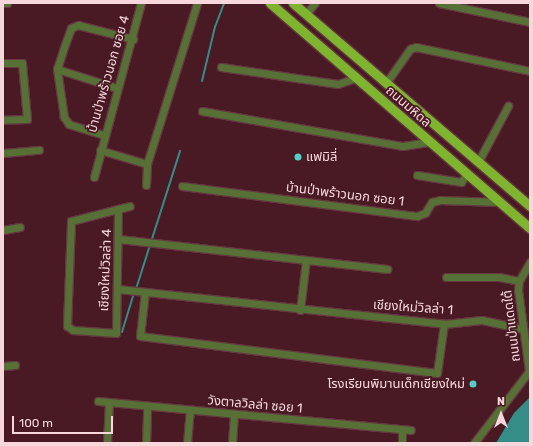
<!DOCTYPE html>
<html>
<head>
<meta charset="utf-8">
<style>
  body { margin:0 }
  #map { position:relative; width:533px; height:446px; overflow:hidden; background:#491924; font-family:Rubik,"Noto Sans Thai",sans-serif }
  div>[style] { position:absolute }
  .water>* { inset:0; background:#358d87 }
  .stream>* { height:2px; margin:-1px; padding:0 1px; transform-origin:1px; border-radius:1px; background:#358d87 }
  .roads { filter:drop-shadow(1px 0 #653741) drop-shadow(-1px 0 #653741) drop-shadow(0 1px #653741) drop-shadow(0 -1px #653741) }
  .minor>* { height:7px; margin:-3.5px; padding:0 3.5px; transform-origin:3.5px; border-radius:3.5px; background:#567036 }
  .major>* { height:9px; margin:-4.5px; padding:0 4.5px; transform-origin:4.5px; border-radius:4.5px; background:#7fb42e }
  .dots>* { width:11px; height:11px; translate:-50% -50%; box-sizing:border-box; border:2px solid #491924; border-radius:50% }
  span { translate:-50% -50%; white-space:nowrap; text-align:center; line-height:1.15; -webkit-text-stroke:3.5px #491924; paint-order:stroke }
  .street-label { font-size:13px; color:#f8d7dc }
  .poi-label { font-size:13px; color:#f8d7dc }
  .left { translate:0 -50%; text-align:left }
  .right { translate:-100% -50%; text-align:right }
  .frame { position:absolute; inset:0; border:4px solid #f8d7dc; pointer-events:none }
  .north { position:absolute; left:481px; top:394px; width:40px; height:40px; -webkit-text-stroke:3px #491924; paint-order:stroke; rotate:0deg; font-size:11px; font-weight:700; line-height:16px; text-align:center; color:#f8d7dc }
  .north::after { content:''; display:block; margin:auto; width:14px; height:18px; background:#f8d7dc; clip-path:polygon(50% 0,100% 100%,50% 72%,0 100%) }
  .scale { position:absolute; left:12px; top:416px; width:101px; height:18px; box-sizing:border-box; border:2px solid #f8d7dc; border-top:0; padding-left:5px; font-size:12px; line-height:14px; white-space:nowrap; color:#f8d7dc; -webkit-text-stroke:3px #491924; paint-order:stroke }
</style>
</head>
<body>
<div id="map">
  <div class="water">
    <i style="clip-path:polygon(530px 397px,530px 443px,496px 443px,514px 413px)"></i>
  </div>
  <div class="stream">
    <i style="left:202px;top:81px;width:56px;rotate:-76.5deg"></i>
    <i style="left:215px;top:27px;width:26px;rotate:-69deg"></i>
    <i style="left:136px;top:289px;width:145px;rotate:-72.3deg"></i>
    <i style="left:122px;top:332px;width:41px;rotate:-72.9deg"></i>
  </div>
  <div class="roads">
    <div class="minor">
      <i style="left:3px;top:3px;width:4px"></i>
      <i style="left:439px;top:3px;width:93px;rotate:11.8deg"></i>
      <i style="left:306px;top:14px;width:14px;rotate:-51deg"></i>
      <i style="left:3px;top:63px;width:19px"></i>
      <i style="left:22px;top:63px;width:56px;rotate:84.9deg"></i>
      <i style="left:27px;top:119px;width:24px;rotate:178deg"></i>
      <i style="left:221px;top:67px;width:118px;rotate:8.3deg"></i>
      <i style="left:338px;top:84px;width:18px;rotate:-19deg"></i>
      <i style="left:57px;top:69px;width:63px;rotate:17.6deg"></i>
      <i style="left:386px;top:83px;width:42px;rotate:-54.8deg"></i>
      <i style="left:410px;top:49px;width:6px;rotate:-18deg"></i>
      <i style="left:416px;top:47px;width:116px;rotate:11.9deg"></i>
      <i style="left:202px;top:111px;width:204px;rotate:9.9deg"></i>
      <i style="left:403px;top:146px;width:25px;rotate:-9deg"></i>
      <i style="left:104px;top:135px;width:37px;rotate:-163deg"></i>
      <i style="left:69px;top:124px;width:9px;rotate:-126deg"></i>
      <i style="left:64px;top:117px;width:49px;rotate:-98.3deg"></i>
      <i style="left:57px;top:69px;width:20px;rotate:-72deg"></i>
      <i style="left:63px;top:50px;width:23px;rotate:-70deg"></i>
      <i style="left:71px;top:28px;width:8px;rotate:-23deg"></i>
      <i style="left:78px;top:25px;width:57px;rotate:14.3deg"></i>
      <i style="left:100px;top:150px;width:49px;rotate:16.6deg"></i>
      <i style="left:3px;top:153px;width:36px;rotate:-5deg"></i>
      <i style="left:478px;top:162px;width:64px;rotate:-61.8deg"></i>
      <i style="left:417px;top:175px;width:45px;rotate:9deg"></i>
      <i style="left:461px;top:182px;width:10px;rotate:-53deg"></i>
      <i style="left:94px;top:177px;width:180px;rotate:-74.9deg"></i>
      <i style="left:146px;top:185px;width:21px;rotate:-87deg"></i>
      <i style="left:147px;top:164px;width:169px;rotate:-72.7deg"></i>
      <i style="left:182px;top:186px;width:237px;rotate:7.3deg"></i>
      <i style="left:417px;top:216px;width:9px;rotate:-21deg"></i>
      <i style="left:425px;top:213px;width:13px;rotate:-58deg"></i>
      <i style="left:432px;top:202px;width:8px;rotate:-14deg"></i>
      <i style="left:440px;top:200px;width:59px;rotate:1.9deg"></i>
      <i style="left:118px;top:209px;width:124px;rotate:90.9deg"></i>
      <i style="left:116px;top:333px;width:43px;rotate:-176deg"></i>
      <i style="left:73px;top:330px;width:7px;rotate:-146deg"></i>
      <i style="left:67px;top:326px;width:105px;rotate:-87.8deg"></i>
      <i style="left:71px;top:221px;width:49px;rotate:-14.3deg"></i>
      <i style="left:118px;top:209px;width:12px;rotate:-14deg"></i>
      <i style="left:3px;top:230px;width:17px;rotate:-10deg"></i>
      <i style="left:119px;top:239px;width:270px;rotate:6.4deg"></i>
      <i style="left:446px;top:277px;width:53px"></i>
      <i style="left:499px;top:277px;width:20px;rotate:11deg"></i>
      <i style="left:118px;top:289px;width:328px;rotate:6.1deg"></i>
      <i style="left:444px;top:324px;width:38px;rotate:-6deg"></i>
      <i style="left:482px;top:320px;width:42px;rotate:12.4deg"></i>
      <i style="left:145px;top:292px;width:44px;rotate:96.5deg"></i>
      <i style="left:140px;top:336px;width:299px;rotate:7.1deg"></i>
      <i style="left:437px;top:373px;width:49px;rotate:-81.9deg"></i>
      <i style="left:300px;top:310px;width:50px;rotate:-83.2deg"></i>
      <i style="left:3px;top:366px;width:12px;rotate:-5deg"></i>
      <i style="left:529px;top:371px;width:82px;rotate:-97.7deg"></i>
      <i style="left:518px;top:290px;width:9px;rotate:-84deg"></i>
      <i style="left:519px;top:281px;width:22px;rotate:-60deg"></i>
      <i style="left:98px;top:401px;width:314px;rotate:5.3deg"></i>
      <i style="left:107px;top:443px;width:41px;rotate:-87.2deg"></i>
      <i style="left:146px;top:443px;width:36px;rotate:-88deg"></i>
      <i style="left:187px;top:443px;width:32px;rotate:-85deg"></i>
      <i style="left:232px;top:443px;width:27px;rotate:-86deg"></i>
      <i style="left:402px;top:443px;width:13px;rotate:-90deg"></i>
      <i style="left:474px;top:443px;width:92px;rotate:-52.5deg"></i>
    </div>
    <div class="major">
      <i style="left:270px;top:3px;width:344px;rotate:40.9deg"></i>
      <i style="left:293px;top:3px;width:312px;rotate:40.6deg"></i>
    </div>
  </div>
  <div class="dots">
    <i style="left:298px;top:157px;background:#55cec6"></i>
    <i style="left:473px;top:384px;background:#55cec6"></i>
  </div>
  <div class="street-label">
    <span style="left:109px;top:74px;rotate:-74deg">บ้านป่าพร้าวนอก ซอย 4</span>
    <span style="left:408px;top:107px;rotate:41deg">ถนนมหิดล</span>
    <span style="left:345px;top:195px;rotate:7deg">บ้านป่าพร้าวนอก ซอย 1</span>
    <span style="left:106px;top:270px;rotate:-88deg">เชียงใหม่วิลล่า 4</span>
    <span style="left:413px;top:308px;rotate:4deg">เชียงใหม่วิลล่า 1</span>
    <span style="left:512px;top:326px;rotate:-97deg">ถนนป่าแดดใต้</span>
    <span style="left:255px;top:405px;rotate:5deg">วังตาลวิลล่า ซอย 1</span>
  </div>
  <div class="poi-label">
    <span class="left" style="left:306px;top:157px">แฟมิลี่</span>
    <span class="right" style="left:465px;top:384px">โรงเรียนพิมานเด็กเชียงใหม่</span>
  </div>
  <div class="frame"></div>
  <div class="north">N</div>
  <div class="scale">100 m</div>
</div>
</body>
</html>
